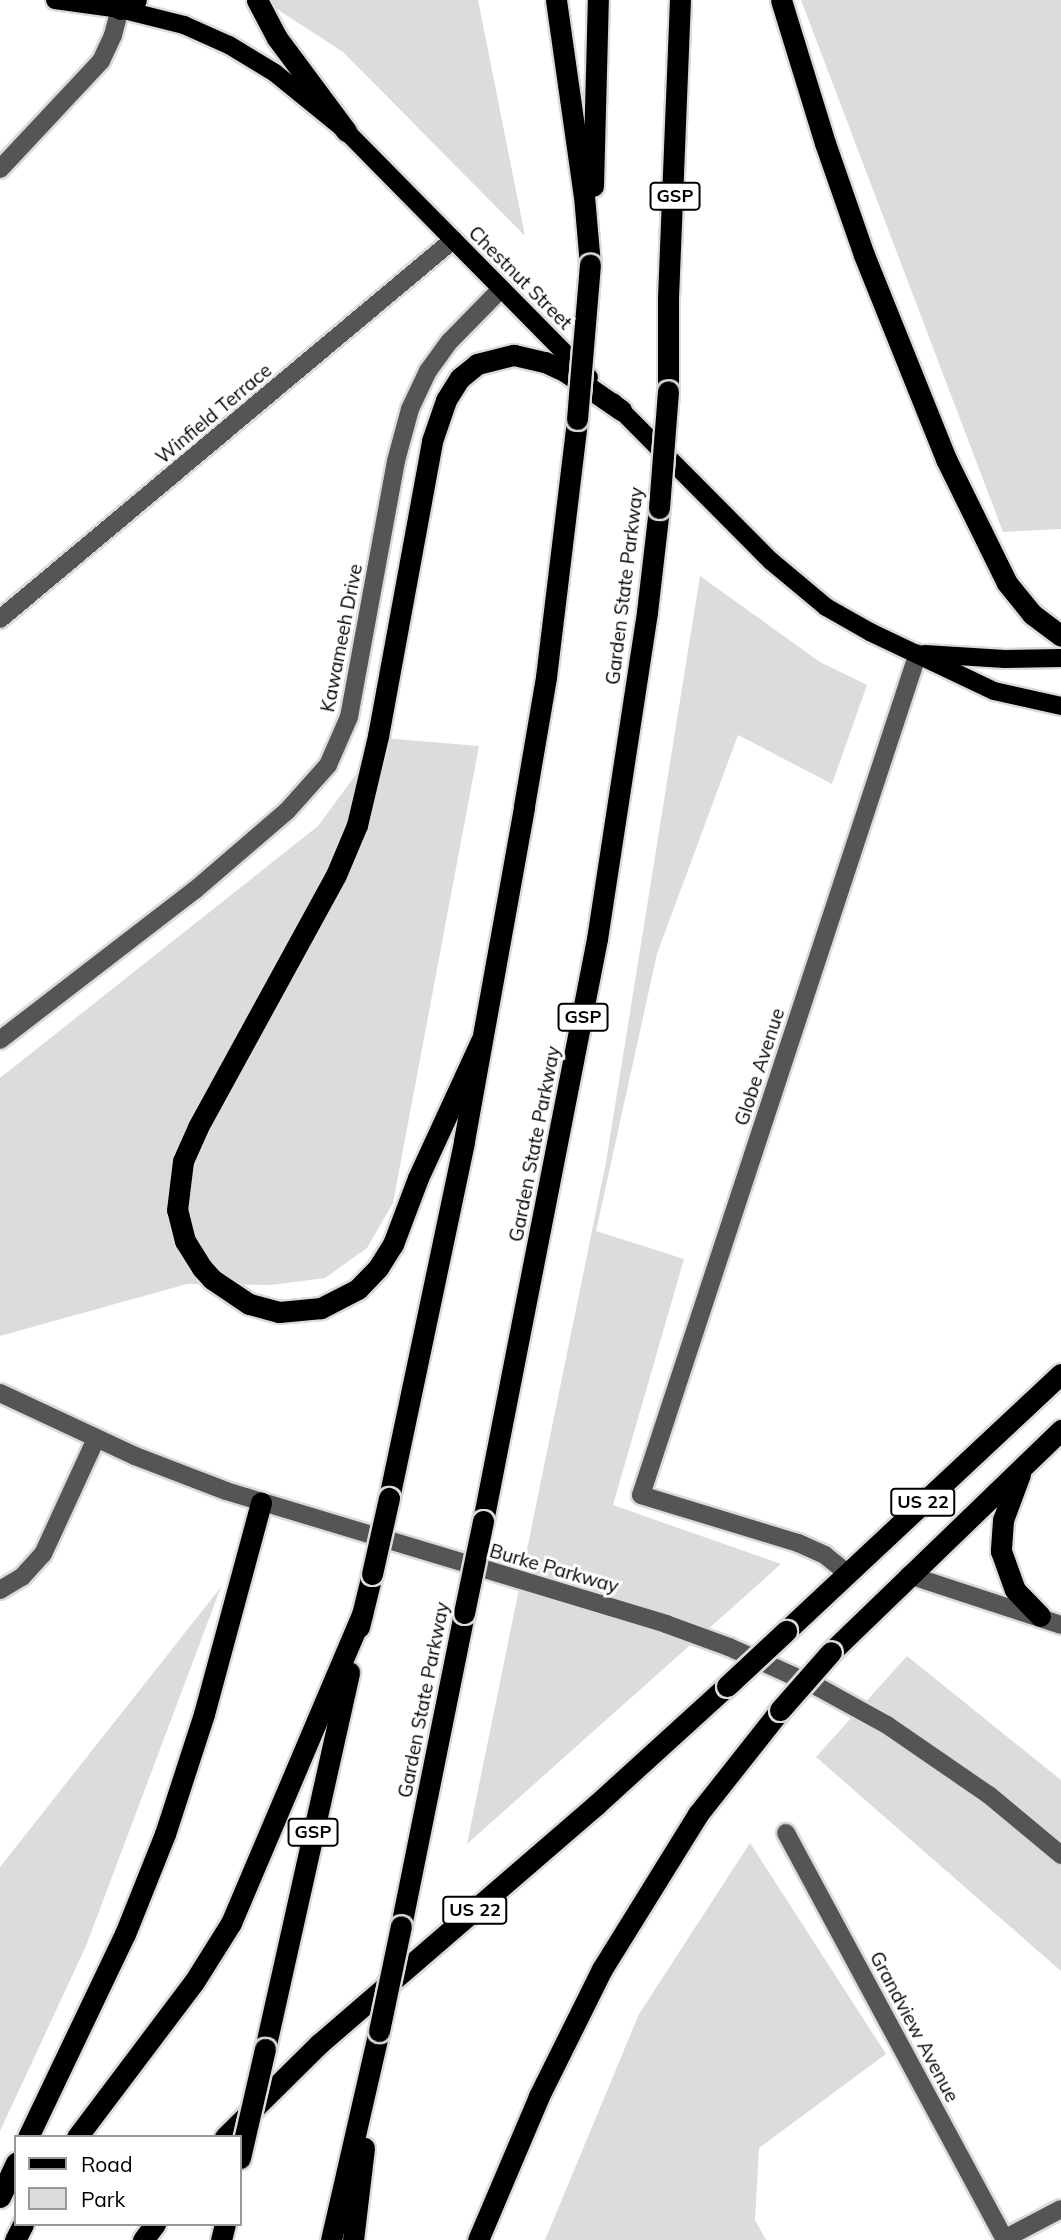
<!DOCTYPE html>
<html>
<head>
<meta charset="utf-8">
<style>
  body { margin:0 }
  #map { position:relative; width:1061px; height:2240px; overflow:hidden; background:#fff; font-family:Mulish,sans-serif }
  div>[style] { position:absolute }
  .green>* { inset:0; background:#dcdcdc }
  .roads { filter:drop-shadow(2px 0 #dbdbdb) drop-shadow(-2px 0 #dbdbdb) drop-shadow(0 2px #dbdbdb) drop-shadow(0 -2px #dbdbdb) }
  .minor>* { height:18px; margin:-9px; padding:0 9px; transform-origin:9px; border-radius:9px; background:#555 }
  .major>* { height:18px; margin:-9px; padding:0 9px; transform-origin:9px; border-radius:9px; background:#000 }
  .highway>* { height:21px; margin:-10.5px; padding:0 10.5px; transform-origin:10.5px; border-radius:10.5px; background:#000 }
  .bridges { filter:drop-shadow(2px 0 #dbdbdb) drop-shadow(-2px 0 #dbdbdb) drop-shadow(0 2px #dbdbdb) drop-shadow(0 -2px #dbdbdb) }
  .highway-bridge>* { height:21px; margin:-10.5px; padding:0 10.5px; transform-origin:10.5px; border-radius:10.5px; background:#000 }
  span { translate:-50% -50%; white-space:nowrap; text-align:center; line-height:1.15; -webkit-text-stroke:6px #fff; paint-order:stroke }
  .shield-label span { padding:2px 5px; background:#fff; border:2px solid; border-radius:5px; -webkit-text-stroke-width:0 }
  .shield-label { font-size:18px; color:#000; font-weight:700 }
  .street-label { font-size:19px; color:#000 }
  .legend { position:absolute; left:14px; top:2135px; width:228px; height:91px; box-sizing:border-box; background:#fff; border:2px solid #999; margin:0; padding:9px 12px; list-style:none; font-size:21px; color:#000 }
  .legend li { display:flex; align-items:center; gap:14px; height:35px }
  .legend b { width:35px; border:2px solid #999 }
</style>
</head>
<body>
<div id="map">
  <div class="green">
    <i style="clip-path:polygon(263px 0,478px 0,525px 236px,343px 52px)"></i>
    <i style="clip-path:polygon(801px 0,1061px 0,1061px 529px,1003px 532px)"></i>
    <i style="clip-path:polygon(700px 576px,820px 662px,867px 685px,832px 784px,738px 735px,657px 954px,596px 1231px,684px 1259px,613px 1505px,781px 1564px,467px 1844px,606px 1162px)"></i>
    <i style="clip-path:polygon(383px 738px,479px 746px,393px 1203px,367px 1248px,325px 1278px,271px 1285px,187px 1284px,0 1336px,0 1078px,318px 826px)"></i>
    <i style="clip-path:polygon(221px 1587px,86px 1946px,0 2131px,0 1867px)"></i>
    <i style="clip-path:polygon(907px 1656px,1061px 1780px,1061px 1971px,816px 1757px)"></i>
    <i style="clip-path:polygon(750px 1843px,886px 2054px,759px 2148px,755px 2220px,766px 2240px,545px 2240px,639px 2014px)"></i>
  </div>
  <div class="roads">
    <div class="minor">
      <i style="left:0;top:169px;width:148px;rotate:-46.9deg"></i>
      <i style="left:101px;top:61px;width:29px;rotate:-65deg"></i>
      <i style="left:113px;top:35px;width:27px;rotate:-75deg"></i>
      <i style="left:0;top:619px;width:591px;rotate:-39.92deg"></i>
      <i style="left:0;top:1040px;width:246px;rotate:-37.6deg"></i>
      <i style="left:195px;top:890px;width:121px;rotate:-40.7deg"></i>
      <i style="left:287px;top:811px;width:62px;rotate:-48.3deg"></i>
      <i style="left:328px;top:765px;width:52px;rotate:-66.4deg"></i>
      <i style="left:349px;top:717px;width:260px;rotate:-79.6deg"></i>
      <i style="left:396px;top:461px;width:54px;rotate:-74.9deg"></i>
      <i style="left:410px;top:409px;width:42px;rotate:-64.7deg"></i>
      <i style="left:428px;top:371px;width:37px;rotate:-54deg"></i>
      <i style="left:450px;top:341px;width:73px;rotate:-45.6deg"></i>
      <i style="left:0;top:1393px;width:149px;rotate:25deg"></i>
      <i style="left:135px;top:1456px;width:97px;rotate:21deg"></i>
      <i style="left:226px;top:1491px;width:460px;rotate:16.8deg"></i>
      <i style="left:666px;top:1624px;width:67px;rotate:20.1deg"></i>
      <i style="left:729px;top:1647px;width:98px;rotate:24.2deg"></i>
      <i style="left:818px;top:1687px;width:79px;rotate:28.8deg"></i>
      <i style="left:887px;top:1725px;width:124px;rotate:34.5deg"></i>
      <i style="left:989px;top:1795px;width:94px;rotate:39.8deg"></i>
      <i style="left:847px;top:1573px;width:28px;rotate:-141deg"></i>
      <i style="left:825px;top:1555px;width:30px;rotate:-156deg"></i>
      <i style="left:798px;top:1543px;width:164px;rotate:-163deg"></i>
      <i style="left:641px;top:1495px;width:886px;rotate:-71.79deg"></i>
      <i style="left:909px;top:1575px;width:160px;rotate:18.2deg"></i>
      <i style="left:0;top:1590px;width:26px;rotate:-31deg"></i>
      <i style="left:22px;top:1577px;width:31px;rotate:-48deg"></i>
      <i style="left:43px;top:1554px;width:127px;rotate:-65.3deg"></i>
      <i style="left:786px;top:1833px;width:462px;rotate:61.7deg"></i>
      <i style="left:1004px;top:2239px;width:64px;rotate:-27.8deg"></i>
    </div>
    <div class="major">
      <i style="left:55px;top:0;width:66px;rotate:7.9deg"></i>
      <i style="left:120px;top:9px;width:66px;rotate:14deg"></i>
      <i style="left:184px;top:25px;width:49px;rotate:24deg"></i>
      <i style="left:229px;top:45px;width:54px;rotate:31.3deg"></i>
      <i style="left:275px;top:73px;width:92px;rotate:39.2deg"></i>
      <i style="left:346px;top:131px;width:346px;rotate:45.4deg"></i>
      <i style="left:613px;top:402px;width:224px;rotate:45.2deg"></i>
      <i style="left:771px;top:561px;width:72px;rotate:39.9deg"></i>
      <i style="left:826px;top:607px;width:51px;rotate:29.6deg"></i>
      <i style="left:870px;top:632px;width:137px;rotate:25.4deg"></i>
      <i style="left:994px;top:691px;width:69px;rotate:12.6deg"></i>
      <i style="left:925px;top:654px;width:80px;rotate:3.6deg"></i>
      <i style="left:1005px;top:659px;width:56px;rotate:-1deg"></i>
    </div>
    <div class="highway">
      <i style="left:257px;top:0;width:43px;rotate:62.2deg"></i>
      <i style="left:277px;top:38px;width:116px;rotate:53.4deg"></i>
      <i style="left:556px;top:0;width:198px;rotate:81.9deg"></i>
      <i style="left:584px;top:196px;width:69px;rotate:85deg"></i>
      <i style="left:781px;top:0;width:150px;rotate:72.9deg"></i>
      <i style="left:825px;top:143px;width:119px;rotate:70.8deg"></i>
      <i style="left:864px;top:255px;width:220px;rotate:68.1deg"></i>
      <i style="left:946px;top:459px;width:138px;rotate:63.8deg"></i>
      <i style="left:1007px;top:583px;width:40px;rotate:51deg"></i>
      <i style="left:1032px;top:614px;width:36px;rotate:37deg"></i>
      <i style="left:120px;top:9px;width:18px;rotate:-29deg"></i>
      <i style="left:593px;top:186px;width:186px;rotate:-88.5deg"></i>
      <i style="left:668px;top:391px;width:93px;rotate:-90deg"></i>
      <i style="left:668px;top:298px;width:298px;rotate:-87.7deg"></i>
      <i style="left:481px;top:1041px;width:151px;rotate:114.7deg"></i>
      <i style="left:418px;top:1178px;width:71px;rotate:110.7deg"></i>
      <i style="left:393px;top:1244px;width:28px;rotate:122deg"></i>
      <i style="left:378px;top:1268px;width:29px;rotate:134deg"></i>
      <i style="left:358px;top:1289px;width:42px;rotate:152.8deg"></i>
      <i style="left:321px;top:1308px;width:42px;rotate:174.6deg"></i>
      <i style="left:279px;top:1312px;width:31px;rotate:-165deg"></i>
      <i style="left:249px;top:1304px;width:45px;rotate:-146deg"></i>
      <i style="left:212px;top:1279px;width:15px;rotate:-132deg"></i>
      <i style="left:202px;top:1268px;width:32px;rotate:-122deg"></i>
      <i style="left:185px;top:1241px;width:32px;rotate:-104deg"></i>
      <i style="left:177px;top:1210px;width:49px;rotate:-83deg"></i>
      <i style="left:183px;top:1161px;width:37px;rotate:-66deg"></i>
      <i style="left:198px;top:1127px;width:287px;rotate:-61.3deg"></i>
      <i style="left:336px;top:875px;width:54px;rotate:-67.2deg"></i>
      <i style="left:357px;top:825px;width:91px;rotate:-76.7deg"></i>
      <i style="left:378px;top:736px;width:300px;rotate:-79.6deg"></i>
      <i style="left:432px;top:441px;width:43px;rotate:-71.1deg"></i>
      <i style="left:446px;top:400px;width:26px;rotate:-58deg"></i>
      <i style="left:460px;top:378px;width:22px;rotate:-39deg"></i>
      <i style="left:477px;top:364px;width:38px;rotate:-14deg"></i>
      <i style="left:514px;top:355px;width:32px;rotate:13deg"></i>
      <i style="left:545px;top:362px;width:23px;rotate:25deg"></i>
      <i style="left:566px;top:372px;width:67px;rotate:34.6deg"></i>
      <i style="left:1020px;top:1474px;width:49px;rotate:110.3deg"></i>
      <i style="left:1003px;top:1520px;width:31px;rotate:94deg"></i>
      <i style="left:1001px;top:1551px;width:41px;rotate:70.3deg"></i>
      <i style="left:1015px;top:1590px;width:36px;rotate:46deg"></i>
      <i style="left:389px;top:1498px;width:365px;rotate:-78.1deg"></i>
      <i style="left:464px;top:1141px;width:340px;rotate:-79.8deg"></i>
      <i style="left:524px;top:806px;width:131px;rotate:-80.3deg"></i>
      <i style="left:546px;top:677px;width:260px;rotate:-83.1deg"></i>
      <i style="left:483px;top:1521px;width:593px;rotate:-78.92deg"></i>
      <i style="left:597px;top:939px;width:331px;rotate:-81.3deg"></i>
      <i style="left:647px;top:612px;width:105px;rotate:-83.4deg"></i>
      <i style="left:359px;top:1627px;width:55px;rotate:-76.2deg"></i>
      <i style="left:786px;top:1631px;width:376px;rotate:-43.1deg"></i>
      <i style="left:831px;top:1652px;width:320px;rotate:-44deg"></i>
      <i style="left:401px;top:1926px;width:319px;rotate:-78.6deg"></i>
      <i style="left:265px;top:2049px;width:386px;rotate:-77.4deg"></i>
      <i style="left:28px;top:2137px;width:225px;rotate:-64.5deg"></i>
      <i style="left:125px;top:1934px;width:108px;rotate:-68.2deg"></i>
      <i style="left:165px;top:1834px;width:126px;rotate:-72deg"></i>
      <i style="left:204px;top:1714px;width:219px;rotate:-74.9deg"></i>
      <i style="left:77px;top:2137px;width:194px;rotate:-53deg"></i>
      <i style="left:194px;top:1982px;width:70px;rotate:-57.9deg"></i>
      <i style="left:231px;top:1923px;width:336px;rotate:-67deg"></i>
      <i style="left:225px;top:2137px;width:132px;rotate:-44.7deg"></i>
      <i style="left:319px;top:2044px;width:366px;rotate:-40.8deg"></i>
      <i style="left:596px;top:1805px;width:177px;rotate:-42.3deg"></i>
      <i style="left:0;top:2197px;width:38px;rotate:-65deg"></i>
      <i style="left:15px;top:2240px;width:18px;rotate:-63deg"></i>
      <i style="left:143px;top:2240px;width:20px;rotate:-53deg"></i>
      <i style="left:221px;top:2240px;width:16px;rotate:-76deg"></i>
      <i style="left:331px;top:2240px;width:214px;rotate:-77.1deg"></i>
      <i style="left:353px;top:2240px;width:93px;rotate:-83.2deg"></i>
      <i style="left:478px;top:2240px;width:156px;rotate:-67deg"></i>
      <i style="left:539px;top:2096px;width:142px;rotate:-63.6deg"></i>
      <i style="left:602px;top:1969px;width:182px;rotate:-58.2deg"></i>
      <i style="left:698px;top:1814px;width:132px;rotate:-51.7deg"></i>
    </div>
  </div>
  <div class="bridges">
    <div class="highway-bridge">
      <i style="left:577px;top:419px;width:155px;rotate:-85.2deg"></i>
      <i style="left:659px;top:508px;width:117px;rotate:-85.6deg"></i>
      <i style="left:372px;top:1574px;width:78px;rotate:-77.4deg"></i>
      <i style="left:464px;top:1613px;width:94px;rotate:-78.3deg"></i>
      <i style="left:727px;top:1686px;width:81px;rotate:-43deg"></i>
      <i style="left:780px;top:1710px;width:77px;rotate:-48.7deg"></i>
      <i style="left:379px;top:2031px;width:107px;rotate:-78.2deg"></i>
      <i style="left:240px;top:2158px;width:112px;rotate:-77.1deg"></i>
    </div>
  </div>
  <div class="shield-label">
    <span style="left:675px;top:196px">GSP</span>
    <span style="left:583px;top:1017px">GSP</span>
    <span style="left:923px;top:1502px">US 22</span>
    <span style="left:313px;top:1832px">GSP</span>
    <span style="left:475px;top:1910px">US 22</span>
  </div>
  <div class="street-label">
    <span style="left:520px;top:278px;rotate:45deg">Chestnut Street</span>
    <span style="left:214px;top:414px;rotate:-40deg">Winfield Terrace</span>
    <span style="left:625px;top:586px;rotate:-83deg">Garden State Parkway</span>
    <span style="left:342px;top:638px;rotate:-79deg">Kawameeh Drive</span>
    <span style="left:760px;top:1067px;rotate:-72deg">Globe Avenue</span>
    <span style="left:535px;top:1144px;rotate:-79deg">Garden State Parkway</span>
    <span style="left:554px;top:1569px;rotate:16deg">Burke Parkway</span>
    <span style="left:424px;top:1700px;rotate:-79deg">Garden State Parkway</span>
    <span style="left:914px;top:2027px;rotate:62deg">Grandview Avenue</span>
  </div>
  <ul class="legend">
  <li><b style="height:9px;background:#000"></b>Road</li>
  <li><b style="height:19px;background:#dcdcdc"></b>Park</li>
  </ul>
</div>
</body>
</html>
